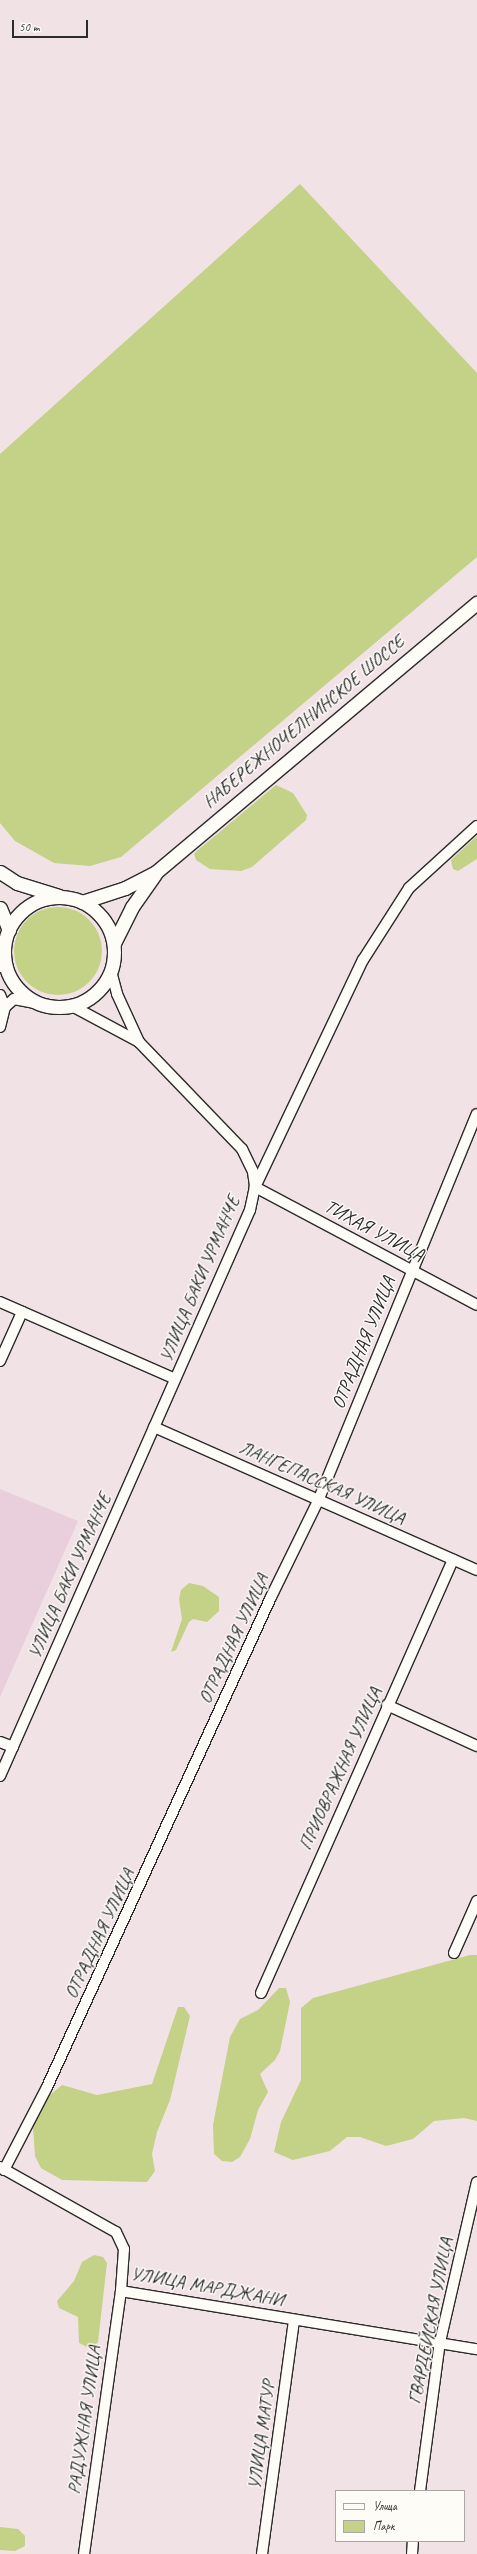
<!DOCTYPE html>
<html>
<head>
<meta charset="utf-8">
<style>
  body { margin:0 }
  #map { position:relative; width:477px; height:2554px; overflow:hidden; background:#f1e2e6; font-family:Caveat,sans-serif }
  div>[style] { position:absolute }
  .built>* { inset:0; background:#e9cfdb }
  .green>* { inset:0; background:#c3d286 }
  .round { border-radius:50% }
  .roads { filter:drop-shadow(1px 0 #2b2b2b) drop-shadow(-1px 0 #2b2b2b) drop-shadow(0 1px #2b2b2b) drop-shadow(0 -1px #2b2b2b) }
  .minor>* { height:10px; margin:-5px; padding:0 5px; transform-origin:5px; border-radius:5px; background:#fdfcf7 }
  .major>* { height:13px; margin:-6.5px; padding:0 6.5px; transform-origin:6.5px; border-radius:6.5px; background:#fdfcf7 }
  .major>.ring { margin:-6.5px; padding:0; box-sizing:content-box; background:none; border:13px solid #fdfcf7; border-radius:50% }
  span { translate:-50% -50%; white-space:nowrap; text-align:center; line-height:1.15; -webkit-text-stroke:3px #fdfcf7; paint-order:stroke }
  .street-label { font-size:19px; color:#2b2b2b }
  .legend { position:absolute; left:335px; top:2490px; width:130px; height:52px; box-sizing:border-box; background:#fdfcf7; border:1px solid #a9a8a5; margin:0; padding:5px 7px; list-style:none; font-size:12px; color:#2b2b2b }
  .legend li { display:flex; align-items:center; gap:8px; height:20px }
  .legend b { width:20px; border:1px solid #a9a8a5 }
  .scale { position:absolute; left:12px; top:20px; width:76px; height:18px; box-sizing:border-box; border:2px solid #2b2b2b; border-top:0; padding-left:5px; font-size:12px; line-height:14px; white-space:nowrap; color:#2b2b2b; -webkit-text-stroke:3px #fdfcf7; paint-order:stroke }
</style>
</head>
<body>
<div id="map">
  <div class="built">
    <i style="clip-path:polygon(0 1489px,78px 1521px,0 1697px)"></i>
  </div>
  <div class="green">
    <i style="clip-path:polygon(300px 184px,477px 373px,477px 557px,121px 857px,90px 866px,54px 863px,15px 841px,0 823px,0 454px)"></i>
    <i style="clip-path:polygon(276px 785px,293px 793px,307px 815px,306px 820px,252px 867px,241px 871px,210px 869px,196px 860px,194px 854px,198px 850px)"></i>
    <i style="clip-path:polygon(477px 836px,477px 859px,458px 871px,453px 869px,451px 860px)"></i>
    <i class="round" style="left:14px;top:907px;width:88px;height:88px"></i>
    <i style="clip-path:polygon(189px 1583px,203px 1586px,219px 1597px,219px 1611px,207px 1622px,193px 1619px,189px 1622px,176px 1650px,171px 1652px,182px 1619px,179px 1599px,181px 1590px)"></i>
    <i style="clip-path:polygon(470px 1955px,477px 1955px,477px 2121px,464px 2118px,434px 2121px,413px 2139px,386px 2146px,360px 2137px,347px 2137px,330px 2151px,293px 2160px,274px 2152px,281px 2122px,301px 2080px,301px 2008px,313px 1998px)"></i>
    <i style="clip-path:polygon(279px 1988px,286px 1988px,290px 2002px,280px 2051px,275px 2060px,260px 2074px,268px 2092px,258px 2110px,250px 2139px,240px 2157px,232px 2162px,222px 2161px,214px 2154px,213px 2125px,230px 2037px,240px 2019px,258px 2010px)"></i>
    <i style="clip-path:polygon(178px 2007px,184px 2007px,190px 2016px,170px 2100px,157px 2132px,152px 2154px,155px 2171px,147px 2182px,62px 2180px,41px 2168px,35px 2156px,33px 2127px,44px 2100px,62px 2085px,97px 2095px,152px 2084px)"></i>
    <i style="clip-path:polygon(94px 2255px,103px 2257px,107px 2263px,98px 2342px,91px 2349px,79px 2343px,78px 2317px,59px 2308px,57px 2301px,74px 2281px,82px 2262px)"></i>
    <i style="clip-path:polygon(0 2527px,18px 2529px,25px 2536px,25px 2546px,15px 2551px,0 2550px)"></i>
  </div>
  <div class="roads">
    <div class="minor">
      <i style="left:0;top:967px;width:16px;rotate:-75deg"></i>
      <i style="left:111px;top:971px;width:24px;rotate:75deg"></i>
      <i style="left:117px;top:994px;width:53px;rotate:65.4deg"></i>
      <i style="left:0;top:995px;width:13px;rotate:67deg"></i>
      <i style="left:72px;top:1006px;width:76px;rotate:28.2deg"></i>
      <i style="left:139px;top:1042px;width:149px;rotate:46.1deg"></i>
      <i style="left:242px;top:1149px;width:25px;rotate:64deg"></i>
      <i style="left:253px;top:1172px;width:15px;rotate:82deg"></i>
      <i style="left:255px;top:1187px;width:251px;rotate:28deg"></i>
      <i style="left:0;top:1027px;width:21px;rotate:-76deg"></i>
      <i style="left:5px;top:1007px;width:12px;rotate:-42deg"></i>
      <i style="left:14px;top:999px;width:32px;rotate:11deg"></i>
      <i style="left:0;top:1302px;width:191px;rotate:23.7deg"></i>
      <i style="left:0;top:1361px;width:54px;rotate:-65.8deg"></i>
      <i style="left:154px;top:1427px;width:353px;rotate:23.9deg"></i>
      <i style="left:387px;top:1705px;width:99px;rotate:24.5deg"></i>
      <i style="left:0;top:1742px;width:14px;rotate:21deg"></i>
      <i style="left:0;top:1776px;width:619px;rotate:-66.17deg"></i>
      <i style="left:250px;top:1210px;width:24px;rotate:-78deg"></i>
      <i style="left:255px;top:1187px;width:251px;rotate:-64.6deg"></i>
      <i style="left:363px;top:960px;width:85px;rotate:-57.4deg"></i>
      <i style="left:409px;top:888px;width:92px;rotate:-42.4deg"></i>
      <i style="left:454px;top:1953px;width:57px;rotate:-66.1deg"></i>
      <i style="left:261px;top:1993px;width:474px;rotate:-66.1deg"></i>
      <i style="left:0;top:2167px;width:133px;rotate:29.3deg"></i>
      <i style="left:116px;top:2232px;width:19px;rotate:65deg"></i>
      <i style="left:124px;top:2249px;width:42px;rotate:94.1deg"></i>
      <i style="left:121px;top:2291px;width:361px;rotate:9.3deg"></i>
      <i style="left:4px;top:2170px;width:93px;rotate:-62.6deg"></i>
      <i style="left:47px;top:2087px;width:539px;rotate:-65.43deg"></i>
      <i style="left:271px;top:1597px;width:107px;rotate:-63.9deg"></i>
      <i style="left:318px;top:1501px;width:418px;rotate:-67.7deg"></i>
      <i style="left:420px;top:2491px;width:150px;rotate:-82.4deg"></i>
      <i style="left:440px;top:2342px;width:164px;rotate:-77deg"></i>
      <i style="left:84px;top:2554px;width:266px;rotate:-82deg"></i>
      <i style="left:262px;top:2554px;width:236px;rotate:-82.2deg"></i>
      <i style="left:412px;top:2554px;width:13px;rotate:-86deg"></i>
    </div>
    <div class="major">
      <i style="left:0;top:872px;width:20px;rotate:33deg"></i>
      <i style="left:17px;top:883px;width:44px;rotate:17.2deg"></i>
      <i class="ring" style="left:4px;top:897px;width:97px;height:97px"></i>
      <i style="left:82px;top:902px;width:45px;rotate:-18deg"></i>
      <i style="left:125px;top:888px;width:35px;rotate:-27deg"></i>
      <i style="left:156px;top:872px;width:419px;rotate:-40deg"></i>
      <i style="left:0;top:908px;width:24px;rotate:68deg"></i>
      <i style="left:114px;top:943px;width:40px;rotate:-63.4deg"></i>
      <i style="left:132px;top:907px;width:39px;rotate:-55deg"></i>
    </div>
  </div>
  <div class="street-label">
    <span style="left:304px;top:722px;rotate:-40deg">НАБЕРЕЖНОЧЕЛНИНСКОЕ ШОССЕ</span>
    <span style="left:374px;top:1231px;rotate:28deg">ТИХАЯ УЛИЦА</span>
    <span style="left:200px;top:1279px;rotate:-67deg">УЛИЦА БАКИ УРМАНЧЕ</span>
    <span style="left:364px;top:1343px;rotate:-68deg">ОТРАДНАЯ УЛИЦА</span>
    <span style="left:322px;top:1483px;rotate:24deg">ЛАНГЕПАССКАЯ УЛИЦА</span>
    <span style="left:70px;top:1576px;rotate:-66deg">УЛИЦА БАКИ УРМАНЧЕ</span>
    <span style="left:234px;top:1639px;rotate:-65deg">ОТРАДНАЯ УЛИЦА</span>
    <span style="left:341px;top:1769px;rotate:-66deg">ПРИОВРАЖНАЯ УЛИЦА</span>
    <span style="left:100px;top:1934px;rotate:-65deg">ОТРАДНАЯ УЛИЦА</span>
    <span style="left:207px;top:2287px;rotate:10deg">УЛИЦА МАРДЖАНИ</span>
    <span style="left:431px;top:2321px;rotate:-79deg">ГВАРДЕЙСКАЯ УЛИЦА</span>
    <span style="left:85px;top:2420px;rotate:-82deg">РАДУЖНАЯ УЛИЦА</span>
    <span style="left:262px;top:2435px;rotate:-82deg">УЛИЦА МАТУР</span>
  </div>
  <ul class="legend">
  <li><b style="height:5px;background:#fdfcf7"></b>Улица</li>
  <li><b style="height:11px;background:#c3d286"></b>Парк</li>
  </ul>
  <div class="scale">50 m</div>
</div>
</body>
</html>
